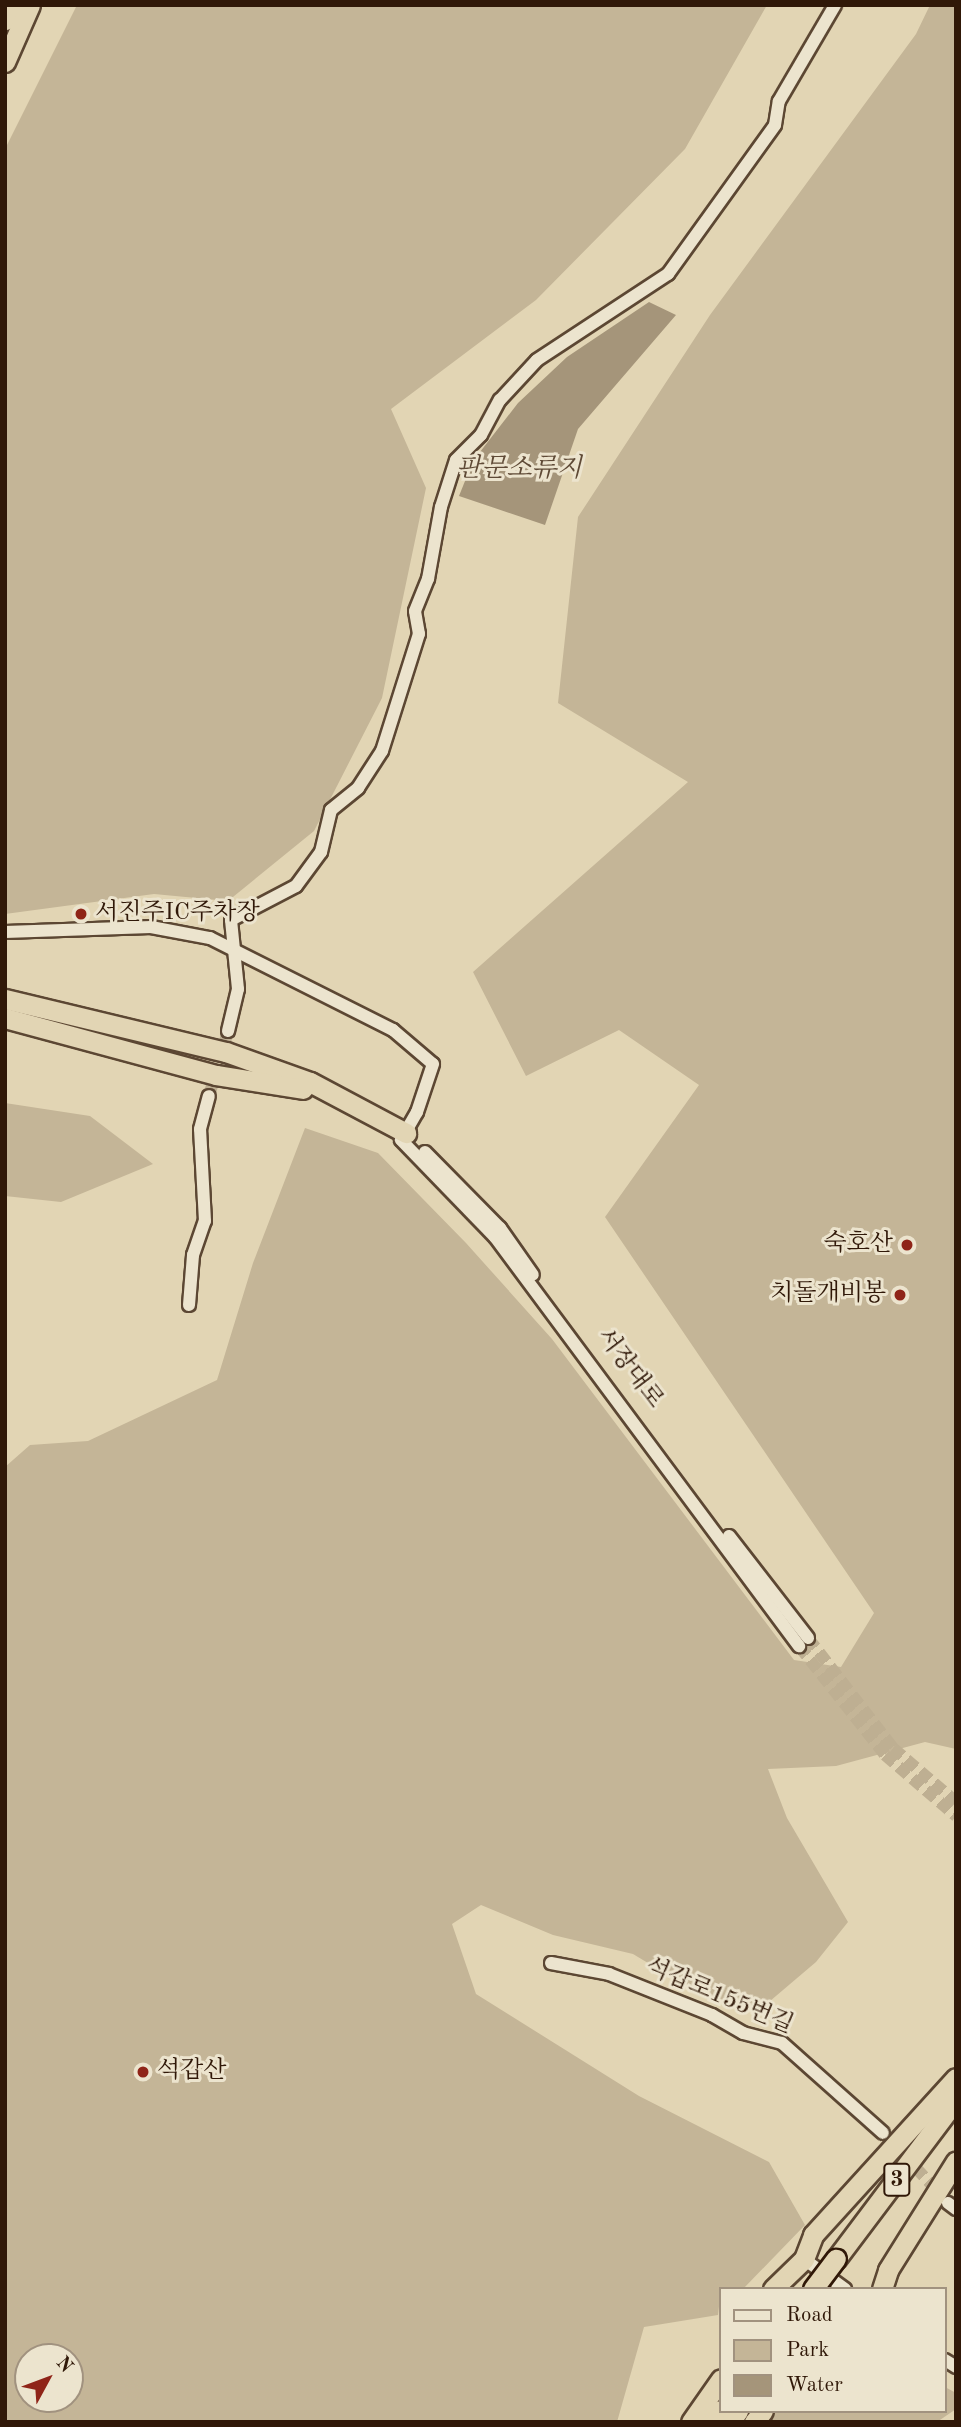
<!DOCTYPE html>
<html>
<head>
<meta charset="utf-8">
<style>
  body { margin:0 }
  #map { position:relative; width:961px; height:2427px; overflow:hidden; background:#e2d5b4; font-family:"Old Standard TT","Noto Serif KR",serif }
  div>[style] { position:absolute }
  .green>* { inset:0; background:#c4b597 }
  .water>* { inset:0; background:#a5957a }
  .minor-tunnel>* { height:12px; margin-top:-6px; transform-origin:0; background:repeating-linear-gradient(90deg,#beaf92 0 12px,transparent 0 18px) }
  .roads { filter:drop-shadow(2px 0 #5c4733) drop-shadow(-2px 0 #5c4733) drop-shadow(0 2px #5c4733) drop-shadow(0 -2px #5c4733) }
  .minor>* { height:12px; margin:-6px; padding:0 6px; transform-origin:6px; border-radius:6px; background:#ece4ce }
  .highway>* { height:19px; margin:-9.5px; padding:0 9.5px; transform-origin:9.5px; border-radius:9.5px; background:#e2d5b4 }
  .bridges { filter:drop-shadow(2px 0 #301808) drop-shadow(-2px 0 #301808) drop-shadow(0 2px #301808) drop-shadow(0 -2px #301808) }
  .highway-bridge>* { height:19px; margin:-9.5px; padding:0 9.5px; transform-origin:9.5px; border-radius:9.5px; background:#e2d5b4 }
  .dots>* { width:19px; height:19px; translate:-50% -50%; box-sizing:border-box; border:4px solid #ece4ce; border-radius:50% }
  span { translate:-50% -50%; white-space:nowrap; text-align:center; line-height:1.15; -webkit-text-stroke:6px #ece4ce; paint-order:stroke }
  .shield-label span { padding:2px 5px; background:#ece4ce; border:2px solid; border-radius:5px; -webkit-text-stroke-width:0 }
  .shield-label { font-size:23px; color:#301808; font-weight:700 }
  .poi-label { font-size:24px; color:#301808 }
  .left { translate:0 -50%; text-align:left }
  .right { translate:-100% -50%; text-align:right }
  .street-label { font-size:24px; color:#301808 }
  .water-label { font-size:26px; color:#5f4a36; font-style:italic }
  .frame { position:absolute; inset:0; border:7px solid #301808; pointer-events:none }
  .legend { position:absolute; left:719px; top:2287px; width:228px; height:126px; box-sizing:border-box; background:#ece4ce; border:2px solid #a1927f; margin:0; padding:9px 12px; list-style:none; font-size:21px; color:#301808 }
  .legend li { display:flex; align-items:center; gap:14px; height:35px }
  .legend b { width:35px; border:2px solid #a1927f }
  .north { position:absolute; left:14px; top:2343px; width:70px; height:70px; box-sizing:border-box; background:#ece4ce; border:2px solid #a1927f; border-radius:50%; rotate:49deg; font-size:19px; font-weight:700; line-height:28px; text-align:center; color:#301808 }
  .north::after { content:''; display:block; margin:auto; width:24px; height:32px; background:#8f2418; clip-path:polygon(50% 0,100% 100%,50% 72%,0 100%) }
</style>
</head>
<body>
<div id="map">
  <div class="green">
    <i style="clip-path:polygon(77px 5px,767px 5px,685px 149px,536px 300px,391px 409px,426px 488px,382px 698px,314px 831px,228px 901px,154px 894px,5px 914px,5px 149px)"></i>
    <i style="clip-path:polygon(evenodd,930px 5px,956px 5px,956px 1749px,925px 1742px,836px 1766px,768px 1769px,787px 1818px,848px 1922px,816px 1962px,763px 2007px,713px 2002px,633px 1954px,553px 1935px,481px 1905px,452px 1924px,476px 1994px,639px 2096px,769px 2162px,805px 2225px,743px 2289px,721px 2289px,718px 2315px,644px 2327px,617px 2422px,5px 2422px,5px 1467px,30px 1445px,88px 1441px,217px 1380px,253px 1263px,305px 1128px,378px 1153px,466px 1243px,552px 1339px,794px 1660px,841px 1667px,874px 1613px,605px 1217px,699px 1085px,619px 1030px,526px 1076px,473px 972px,688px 782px,558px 703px,578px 517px,710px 315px,916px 34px,930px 5px,70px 2357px,70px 2399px,28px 2399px,28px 2357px,70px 2357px)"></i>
    <i style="clip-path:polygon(5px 1103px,90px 1116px,153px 1164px,61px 1202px,5px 1196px)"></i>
    <i style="clip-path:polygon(945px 2387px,956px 2393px,956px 2409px,937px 2422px,767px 2422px,776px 2411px,945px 2411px)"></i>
  </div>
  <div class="water">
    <i style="clip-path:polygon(649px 302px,676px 315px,578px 429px,545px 525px,459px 496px,473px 461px,518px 403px,567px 357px)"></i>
  </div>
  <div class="minor-tunnel">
    <i style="left:209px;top:1096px;width:68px;rotate:-73.7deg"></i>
    <i style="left:808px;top:1638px;width:139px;rotate:52.3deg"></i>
    <i style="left:893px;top:1748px;width:83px;rotate:40.6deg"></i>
    <i style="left:799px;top:1646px;width:139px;rotate:51.7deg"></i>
    <i style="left:885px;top:1755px;width:94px;rotate:40.7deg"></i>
    <i style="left:891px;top:2141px;width:74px;rotate:47.2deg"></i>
  </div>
  <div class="roads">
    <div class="minor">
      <i style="left:5px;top:932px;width:146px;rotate:-2deg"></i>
      <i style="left:151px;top:927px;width:60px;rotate:10.6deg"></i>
      <i style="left:210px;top:938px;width:205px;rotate:26.7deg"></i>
      <i style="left:393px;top:1030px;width:52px;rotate:40.4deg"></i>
      <i style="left:433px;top:1064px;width:51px;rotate:108.4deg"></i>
      <i style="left:417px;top:1112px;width:32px;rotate:120deg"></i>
      <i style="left:401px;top:1140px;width:135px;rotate:45.9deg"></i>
      <i style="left:495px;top:1237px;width:510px;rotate:53.38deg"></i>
      <i style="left:228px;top:1031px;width:43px;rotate:-76.6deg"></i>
      <i style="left:238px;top:989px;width:69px;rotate:-95.8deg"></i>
      <i style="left:231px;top:920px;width:73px;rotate:-27.6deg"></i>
      <i style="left:296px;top:886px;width:42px;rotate:-53.7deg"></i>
      <i style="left:321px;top:852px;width:43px;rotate:-76.6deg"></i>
      <i style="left:331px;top:810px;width:35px;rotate:-39deg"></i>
      <i style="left:358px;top:788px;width:44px;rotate:-57deg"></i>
      <i style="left:382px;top:751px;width:123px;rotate:-72.5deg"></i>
      <i style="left:419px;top:634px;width:23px;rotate:-100deg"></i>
      <i style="left:415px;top:611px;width:35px;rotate:-68deg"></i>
      <i style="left:428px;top:579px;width:73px;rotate:-79.8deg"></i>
      <i style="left:441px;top:507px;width:49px;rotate:-72.3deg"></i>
      <i style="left:456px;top:460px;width:35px;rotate:-45deg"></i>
      <i style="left:481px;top:435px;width:40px;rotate:-62deg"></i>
      <i style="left:500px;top:400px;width:54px;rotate:-47.2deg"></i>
      <i style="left:537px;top:360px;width:157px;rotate:-33.3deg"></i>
      <i style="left:668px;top:274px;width:183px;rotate:-54.3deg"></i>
      <i style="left:775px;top:125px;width:24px;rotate:-81deg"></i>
      <i style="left:779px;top:101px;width:111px;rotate:-59.7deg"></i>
      <i style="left:425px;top:1152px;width:107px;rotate:45.4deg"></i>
      <i style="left:500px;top:1228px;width:57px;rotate:54.9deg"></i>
      <i style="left:189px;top:1305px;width:50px;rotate:-85.4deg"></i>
      <i style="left:193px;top:1255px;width:36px;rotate:-71deg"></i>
      <i style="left:205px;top:1221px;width:92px;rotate:-93.1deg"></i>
      <i style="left:200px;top:1129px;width:34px;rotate:-75deg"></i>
      <i style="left:729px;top:1536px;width:129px;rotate:52.2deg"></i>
      <i style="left:551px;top:1963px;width:59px;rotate:10.7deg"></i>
      <i style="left:609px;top:1974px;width:111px;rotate:21.7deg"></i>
      <i style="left:712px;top:2015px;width:36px;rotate:30deg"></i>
      <i style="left:743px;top:2033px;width:40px;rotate:14.4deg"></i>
      <i style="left:782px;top:2043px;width:135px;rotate:41.7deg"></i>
      <i style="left:948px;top:2203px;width:10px;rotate:37deg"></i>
      <i style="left:804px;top:2259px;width:51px;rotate:36.2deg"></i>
      <i style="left:945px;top:2360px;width:13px;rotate:32deg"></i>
    </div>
    <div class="highway">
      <i style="left:5px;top:20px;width:17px;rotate:-65deg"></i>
      <i style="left:5px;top:62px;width:62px;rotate:-66.3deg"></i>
      <i style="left:5px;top:999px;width:227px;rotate:13.5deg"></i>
      <i style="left:226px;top:1052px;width:89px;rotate:19.7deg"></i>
      <i style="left:310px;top:1082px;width:109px;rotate:28deg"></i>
      <i style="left:5px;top:1018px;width:219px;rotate:15.1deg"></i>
      <i style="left:216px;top:1075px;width:88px;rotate:9.1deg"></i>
      <i style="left:836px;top:2259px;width:199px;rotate:-53deg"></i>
      <i style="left:773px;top:2289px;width:43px;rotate:-44.1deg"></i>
      <i style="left:804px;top:2259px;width:26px;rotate:-69deg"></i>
      <i style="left:813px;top:2235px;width:212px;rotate:-47.7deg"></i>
      <i style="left:882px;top:2289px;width:20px;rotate:-72deg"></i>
      <i style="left:888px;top:2270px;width:128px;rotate:-58deg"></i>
      <i style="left:691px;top:2422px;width:52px;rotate:-55.1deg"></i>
      <i style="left:712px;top:2422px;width:15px;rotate:-53deg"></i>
      <i style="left:730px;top:2422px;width:14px;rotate:-54deg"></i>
      <i style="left:754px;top:2422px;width:14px;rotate:-51deg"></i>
    </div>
  </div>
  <div class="bridges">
    <div class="highway-bridge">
      <i style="left:813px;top:2289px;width:38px;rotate:-53deg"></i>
    </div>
  </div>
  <div class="dots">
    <i style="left:81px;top:914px;background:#8f2418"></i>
    <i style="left:907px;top:1245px;background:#8f2418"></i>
    <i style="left:900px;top:1295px;background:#8f2418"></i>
    <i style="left:143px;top:2072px;background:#8f2418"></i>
  </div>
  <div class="shield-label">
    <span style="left:897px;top:2180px">3</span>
  </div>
  <div class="poi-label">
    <span class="left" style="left:95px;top:914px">서진주IC주차장</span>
    <span class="right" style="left:893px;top:1245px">숙호산</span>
    <span class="right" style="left:886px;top:1295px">치돌개비봉</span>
    <span class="left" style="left:157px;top:2072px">석갑산</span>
  </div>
  <div class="street-label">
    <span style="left:629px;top:1369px;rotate:53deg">서장대로</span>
    <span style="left:719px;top:1997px;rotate:23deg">석갑로155번길</span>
  </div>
  <div class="water-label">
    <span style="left:519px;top:470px">판문소류지</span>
  </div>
  <div class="frame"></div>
  <ul class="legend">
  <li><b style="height:9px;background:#ece4ce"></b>Road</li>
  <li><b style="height:19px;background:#c4b597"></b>Park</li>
  <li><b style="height:19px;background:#a5957a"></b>Water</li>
  </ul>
  <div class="north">N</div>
</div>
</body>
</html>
